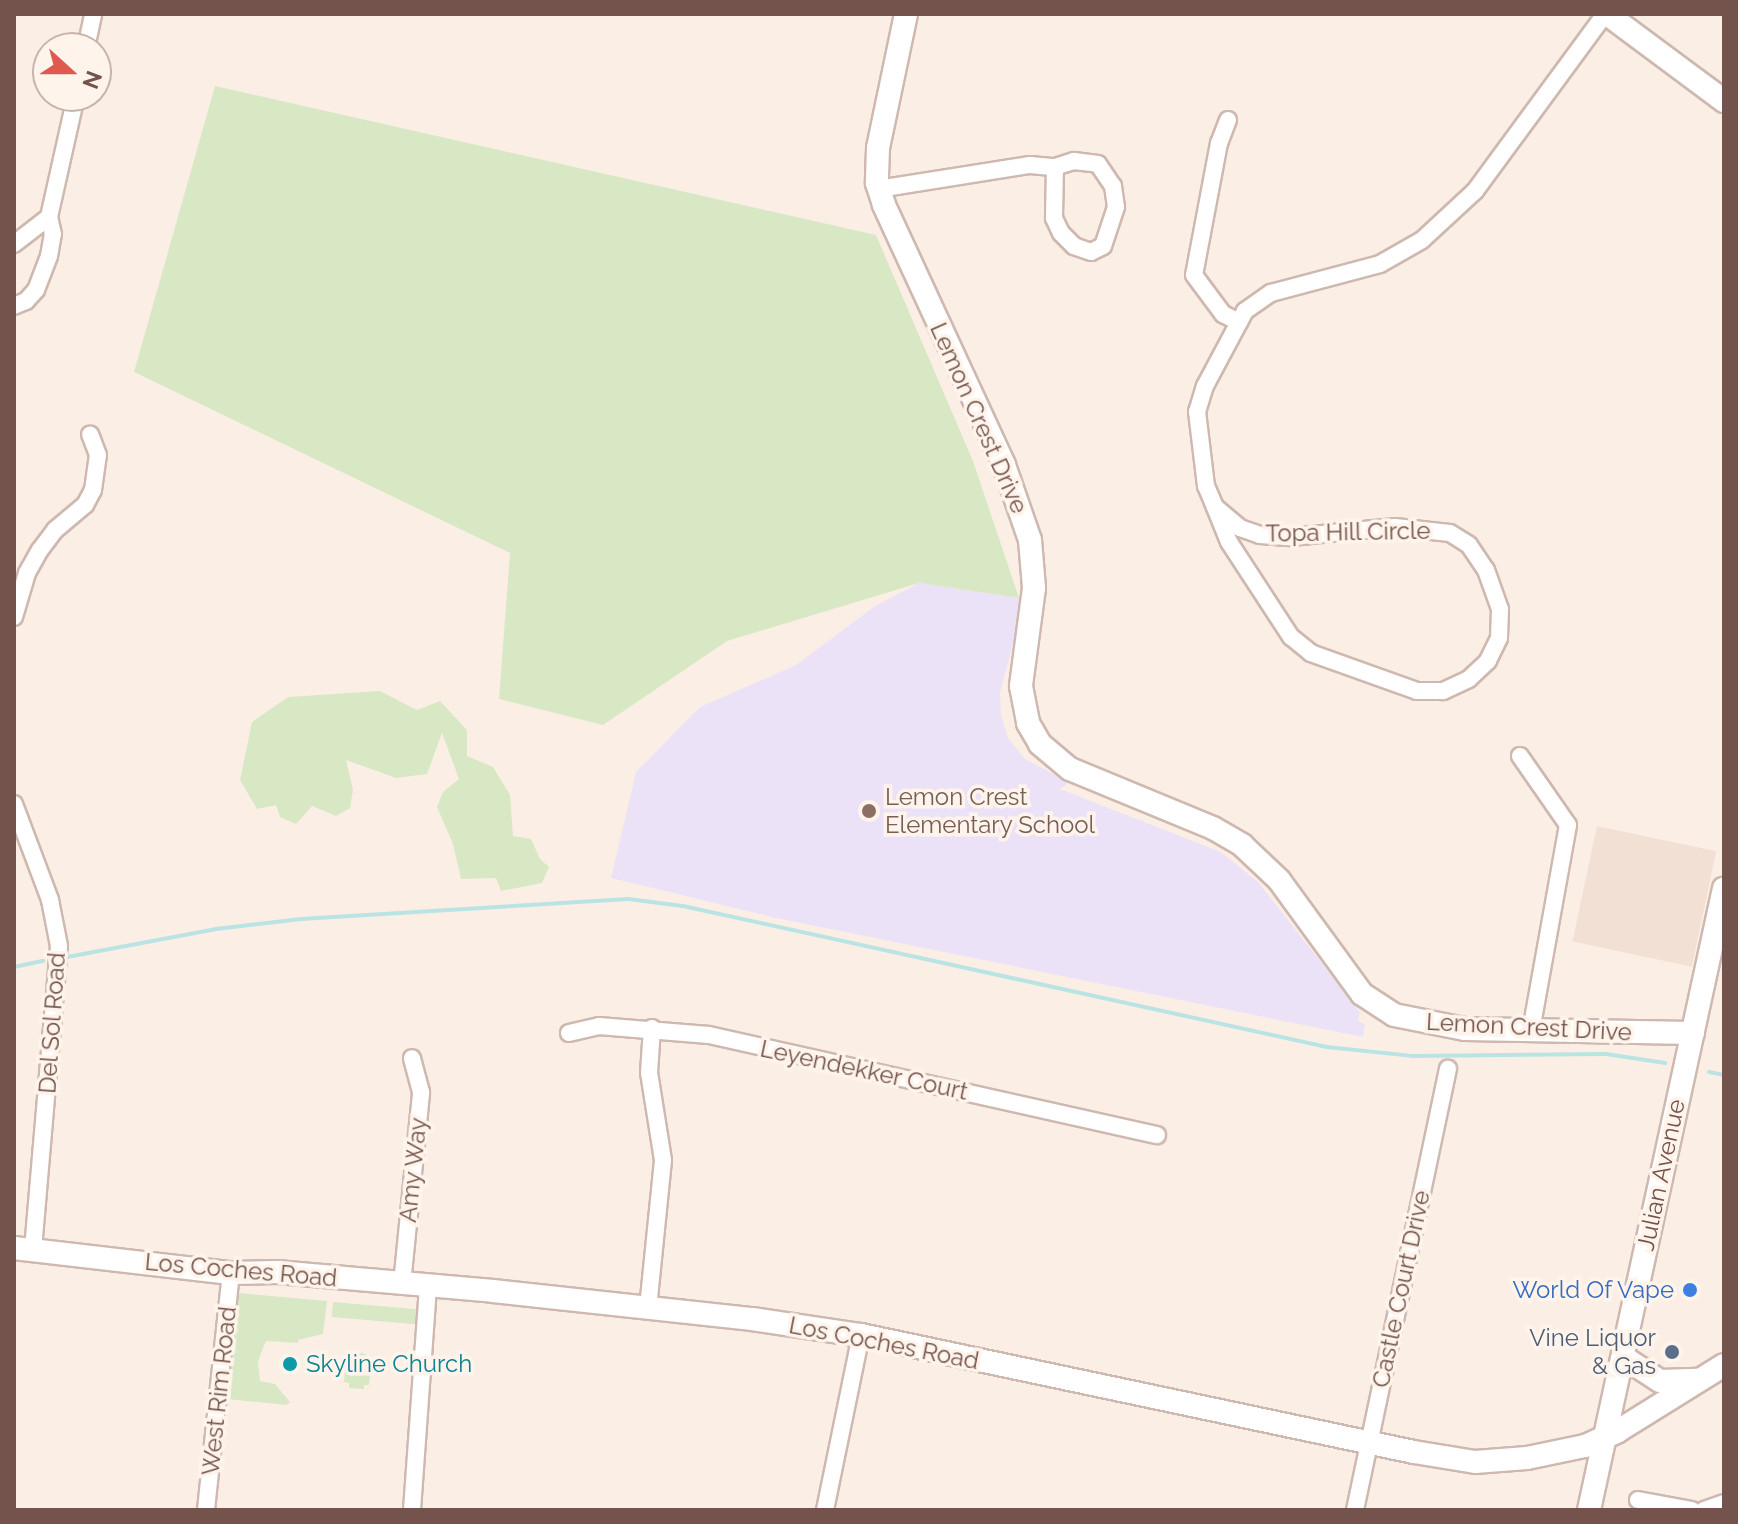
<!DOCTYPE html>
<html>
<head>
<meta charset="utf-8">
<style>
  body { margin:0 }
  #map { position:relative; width:1738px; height:1524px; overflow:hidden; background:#fbefe5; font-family:Raleway,sans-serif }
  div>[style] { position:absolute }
  .residential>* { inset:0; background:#f2e0d4; transform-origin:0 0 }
  .education>* { inset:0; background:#ece2f7 }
  .green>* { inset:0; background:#d8e8c4; transform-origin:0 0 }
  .stream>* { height:4px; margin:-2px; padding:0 2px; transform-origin:2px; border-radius:2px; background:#bae4e3 }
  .roads { filter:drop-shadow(2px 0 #ceb8af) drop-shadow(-2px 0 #ceb8af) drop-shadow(0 2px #ceb8af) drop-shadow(0 -2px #ceb8af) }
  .street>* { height:16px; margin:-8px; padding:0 8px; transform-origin:8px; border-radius:8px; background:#fff }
  .secondary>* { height:22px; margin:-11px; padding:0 11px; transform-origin:11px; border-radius:11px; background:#fff }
  .dots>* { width:22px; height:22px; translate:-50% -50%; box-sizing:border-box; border:4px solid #fef4eb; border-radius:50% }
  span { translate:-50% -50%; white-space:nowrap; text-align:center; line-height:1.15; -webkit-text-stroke:7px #fef4eb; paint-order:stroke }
  .street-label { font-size:24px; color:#73534b }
  .education-label { font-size:24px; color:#785e54 }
  .left { translate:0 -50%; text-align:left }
  .shop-label { font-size:24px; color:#366cbe }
  .right { translate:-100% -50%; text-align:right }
  .service-label { font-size:24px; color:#4e5e75 }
  .culture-label { font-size:24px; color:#0d838f }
  .frame { position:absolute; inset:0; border:16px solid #73534b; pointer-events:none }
  .north { position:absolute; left:32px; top:32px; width:80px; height:80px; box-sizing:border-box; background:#fef4eb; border:2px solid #c6b4ab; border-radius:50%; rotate:111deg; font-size:22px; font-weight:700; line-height:32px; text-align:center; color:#73534b }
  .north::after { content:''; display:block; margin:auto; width:28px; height:36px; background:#e0594f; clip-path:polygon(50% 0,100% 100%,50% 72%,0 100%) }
</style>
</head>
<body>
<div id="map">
  <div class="residential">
    <i style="left:1597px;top:826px;width:122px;height:118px;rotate:12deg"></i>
  </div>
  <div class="education">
    <i style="clip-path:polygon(919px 583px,1019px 598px,1016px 632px,1000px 693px,1001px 716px,1008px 738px,1025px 759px,1069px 782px,1060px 789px,1221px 852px,1258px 882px,1360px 1012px,1358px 1021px,1365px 1024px,1363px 1037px,776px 918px,611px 878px,636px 772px,700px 707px,796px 665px,875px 606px)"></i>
  </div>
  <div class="green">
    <i style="clip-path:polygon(215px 86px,876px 235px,973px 461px,1019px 598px,919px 583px,727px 641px,603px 725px,499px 699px,510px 553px,134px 372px)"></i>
    <i style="clip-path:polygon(380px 691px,417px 710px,440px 701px,467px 730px,467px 756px,493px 767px,510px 795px,513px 836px,531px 839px,540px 859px,549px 867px,542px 883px,501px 891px,496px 878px,461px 879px,453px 844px,437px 807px,443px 792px,459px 779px,442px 733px,427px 774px,396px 778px,346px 760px,353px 790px,350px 808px,336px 816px,312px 806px,296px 824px,280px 817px,276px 805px,257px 809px,240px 780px,252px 722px,288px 697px)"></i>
    <i style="clip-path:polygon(238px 1293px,327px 1301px,323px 1334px,298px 1340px,298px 1343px,266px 1341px,263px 1348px,258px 1362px,260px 1381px,275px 1384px,290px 1402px,287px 1405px,227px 1399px)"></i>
    <i style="left:333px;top:1302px;width:90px;height:15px;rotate:5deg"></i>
    <i style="clip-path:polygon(351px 1352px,366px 1354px,366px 1359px,371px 1360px,369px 1385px,364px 1385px,364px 1389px,349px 1388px,349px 1383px,344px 1382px,346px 1357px,351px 1357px)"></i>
  </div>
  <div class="stream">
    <i style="left:67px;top:957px;width:152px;rotate:-10.6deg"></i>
    <i style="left:216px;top:929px;width:86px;rotate:-6.7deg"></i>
    <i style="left:301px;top:919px;width:328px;rotate:-3.5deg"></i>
    <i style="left:628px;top:899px;width:55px;rotate:7.3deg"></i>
    <i style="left:683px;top:906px;width:659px;rotate:12.35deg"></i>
    <i style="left:1327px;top:1047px;width:85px;rotate:6deg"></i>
    <i style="left:1412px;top:1056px;width:194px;rotate:-0.6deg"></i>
    <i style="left:1606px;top:1054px;width:60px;rotate:8.7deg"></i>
    <i style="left:14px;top:967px;width:30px;rotate:-12deg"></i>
    <i style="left:1709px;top:1072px;width:15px;rotate:11deg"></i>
  </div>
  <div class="roads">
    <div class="street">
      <i style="left:86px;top:48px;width:35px;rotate:-78deg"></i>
      <i style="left:1228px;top:120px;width:25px;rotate:111deg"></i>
      <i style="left:1219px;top:143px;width:134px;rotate:100.7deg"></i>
      <i style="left:1194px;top:275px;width:49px;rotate:53.4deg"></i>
      <i style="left:1223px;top:314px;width:18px;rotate:27deg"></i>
      <i style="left:878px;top:189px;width:154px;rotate:-9deg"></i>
      <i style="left:1030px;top:165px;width:25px;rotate:5deg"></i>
      <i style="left:1055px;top:167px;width:20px;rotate:-18deg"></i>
      <i style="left:1074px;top:161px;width:24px;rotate:7deg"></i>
      <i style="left:1098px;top:164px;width:27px;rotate:56deg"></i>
      <i style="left:1113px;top:186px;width:21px;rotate:82deg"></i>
      <i style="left:1116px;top:207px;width:41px;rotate:108.4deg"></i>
      <i style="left:1103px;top:246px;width:13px;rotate:153deg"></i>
      <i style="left:1091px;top:252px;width:18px;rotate:-161deg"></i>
      <i style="left:1074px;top:246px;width:18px;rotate:-135deg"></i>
      <i style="left:1061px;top:233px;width:17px;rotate:-115deg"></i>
      <i style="left:1054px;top:218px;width:51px;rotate:-88.9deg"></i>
      <i style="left:14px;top:244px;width:44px;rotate:-37.6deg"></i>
      <i style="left:14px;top:306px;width:13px;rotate:-23deg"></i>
      <i style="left:26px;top:301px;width:15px;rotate:-48deg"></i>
      <i style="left:36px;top:290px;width:36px;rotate:-69deg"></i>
      <i style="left:49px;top:256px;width:22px;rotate:-80deg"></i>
      <i style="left:53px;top:234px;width:17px;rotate:-103deg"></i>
      <i style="left:49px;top:217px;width:124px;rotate:-77.4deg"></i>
      <i style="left:1215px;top:507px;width:33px;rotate:40deg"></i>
      <i style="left:1240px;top:528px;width:21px;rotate:19deg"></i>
      <i style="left:1260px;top:535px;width:31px;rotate:4deg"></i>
      <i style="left:1291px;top:537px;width:104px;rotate:-5.5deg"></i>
      <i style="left:1395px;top:527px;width:55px;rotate:6.2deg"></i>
      <i style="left:1450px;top:533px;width:22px;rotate:32deg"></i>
      <i style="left:1469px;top:545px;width:30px;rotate:56deg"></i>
      <i style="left:1486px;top:570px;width:41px;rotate:70.3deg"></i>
      <i style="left:1500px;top:609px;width:29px;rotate:92deg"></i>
      <i style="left:1499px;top:638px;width:25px;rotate:116deg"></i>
      <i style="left:1488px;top:661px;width:26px;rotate:137deg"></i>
      <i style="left:1469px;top:679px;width:29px;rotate:155deg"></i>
      <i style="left:1443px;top:691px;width:26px;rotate:180deg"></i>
      <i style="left:1417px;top:691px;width:113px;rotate:-160.3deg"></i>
      <i style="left:1311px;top:653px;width:26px;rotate:-141deg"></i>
      <i style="left:1291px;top:637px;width:113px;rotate:-123.1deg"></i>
      <i style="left:1229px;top:542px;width:38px;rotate:-112deg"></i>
      <i style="left:1215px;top:507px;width:23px;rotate:-113deg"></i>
      <i style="left:1206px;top:486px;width:75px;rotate:-96.9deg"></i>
      <i style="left:1197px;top:412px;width:27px;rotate:-73deg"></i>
      <i style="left:1205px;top:386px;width:85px;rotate:-61.9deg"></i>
      <i style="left:1245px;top:311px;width:32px;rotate:-35deg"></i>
      <i style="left:1271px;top:293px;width:113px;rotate:-14.9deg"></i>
      <i style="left:1380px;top:264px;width:48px;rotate:-29.7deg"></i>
      <i style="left:1422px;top:240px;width:72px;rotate:-42.8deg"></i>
      <i style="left:1475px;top:191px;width:220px;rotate:-53.7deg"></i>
      <i style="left:14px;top:617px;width:46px;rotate:-73.5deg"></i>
      <i style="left:27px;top:573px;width:26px;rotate:-61deg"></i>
      <i style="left:40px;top:550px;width:25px;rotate:-53deg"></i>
      <i style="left:55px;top:530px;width:39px;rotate:-40deg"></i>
      <i style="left:85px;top:505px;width:17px;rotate:-62deg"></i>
      <i style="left:93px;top:490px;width:35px;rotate:-82deg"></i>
      <i style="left:98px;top:455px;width:22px;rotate:-111deg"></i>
      <i style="left:1520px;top:756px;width:84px;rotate:55.2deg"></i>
      <i style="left:1568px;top:825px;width:209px;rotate:100.2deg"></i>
      <i style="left:14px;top:804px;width:103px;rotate:69.4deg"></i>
      <i style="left:50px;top:900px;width:47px;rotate:78.9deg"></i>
      <i style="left:59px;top:946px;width:304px;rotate:94.9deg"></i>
      <i style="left:569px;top:1033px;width:31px;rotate:-13deg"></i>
      <i style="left:599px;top:1026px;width:110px;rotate:4.7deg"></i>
      <i style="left:709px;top:1035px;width:459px;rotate:12.6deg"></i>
      <i style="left:402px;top:1284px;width:193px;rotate:-84.3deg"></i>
      <i style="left:421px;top:1092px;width:35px;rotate:-105deg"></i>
      <i style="left:648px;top:1308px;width:149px;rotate:-84.2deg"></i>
      <i style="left:663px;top:1160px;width:88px;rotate:-99.1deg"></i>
      <i style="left:649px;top:1073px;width:45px;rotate:-86.2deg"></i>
      <i style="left:1638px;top:1500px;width:55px;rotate:10.5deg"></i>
      <i style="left:206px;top:1510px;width:238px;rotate:-84deg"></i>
      <i style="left:412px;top:1510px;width:224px;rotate:-85.9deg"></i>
      <i style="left:825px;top:1510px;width:179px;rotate:-78.4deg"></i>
      <i style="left:1355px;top:1510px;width:451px;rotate:-78.1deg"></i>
      <i style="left:1704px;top:1510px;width:21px;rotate:-19deg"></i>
    </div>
    <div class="secondary">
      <i style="left:906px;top:14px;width:137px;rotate:101.8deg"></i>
      <i style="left:878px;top:148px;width:35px;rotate:92deg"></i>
      <i style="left:877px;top:183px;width:23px;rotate:72deg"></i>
      <i style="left:884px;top:205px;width:286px;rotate:65.2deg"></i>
      <i style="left:1004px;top:465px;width:79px;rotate:70.9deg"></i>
      <i style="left:1030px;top:540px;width:48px;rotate:85.2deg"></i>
      <i style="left:1034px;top:588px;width:99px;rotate:97.6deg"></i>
      <i style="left:1021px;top:686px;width:38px;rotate:79deg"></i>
      <i style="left:1028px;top:723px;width:24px;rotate:60deg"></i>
      <i style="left:1040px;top:744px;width:39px;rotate:40deg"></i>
      <i style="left:1070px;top:769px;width:155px;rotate:22.4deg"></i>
      <i style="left:1213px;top:828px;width:34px;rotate:30deg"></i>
      <i style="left:1242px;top:845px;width:51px;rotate:43.4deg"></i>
      <i style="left:1279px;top:880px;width:141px;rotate:53.9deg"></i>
      <i style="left:1362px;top:994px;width:38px;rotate:33deg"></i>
      <i style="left:1394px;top:1015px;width:72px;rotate:11.2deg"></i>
      <i style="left:1465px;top:1029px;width:228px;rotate:1deg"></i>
      <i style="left:1607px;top:14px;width:146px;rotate:36.6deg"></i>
      <i style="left:14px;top:1248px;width:218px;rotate:6.6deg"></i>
      <i style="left:231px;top:1273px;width:46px;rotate:-1.2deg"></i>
      <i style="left:277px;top:1272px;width:217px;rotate:5deg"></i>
      <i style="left:493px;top:1291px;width:261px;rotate:6.2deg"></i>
      <i style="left:752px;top:1319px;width:110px;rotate:8.4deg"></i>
      <i style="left:861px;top:1335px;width:565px;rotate:11.95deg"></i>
      <i style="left:1414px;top:1452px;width:62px;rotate:9.3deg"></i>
      <i style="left:1475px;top:1462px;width:52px;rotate:-4.4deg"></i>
      <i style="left:1527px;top:1458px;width:59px;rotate:-11.7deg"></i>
      <i style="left:1585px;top:1446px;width:36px;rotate:-24deg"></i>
      <i style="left:1618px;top:1431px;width:125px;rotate:-31.9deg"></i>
      <i style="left:1623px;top:1357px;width:44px;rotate:33deg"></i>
      <i style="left:1660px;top:1381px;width:38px;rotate:-2deg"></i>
      <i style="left:1589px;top:1510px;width:636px;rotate:-77.75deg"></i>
    </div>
  </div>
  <div class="dots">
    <i style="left:869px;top:811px;background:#8d6e63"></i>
    <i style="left:1690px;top:1290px;background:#3f7fe0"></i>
    <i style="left:1672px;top:1352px;background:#5c6f8a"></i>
    <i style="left:290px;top:1364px;background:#0f9aa8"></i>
  </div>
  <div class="street-label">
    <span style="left:979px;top:418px;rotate:66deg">Lemon Crest Drive</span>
    <span style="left:1348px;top:532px;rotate:-1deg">Topa Hill Circle</span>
    <span style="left:52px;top:1023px;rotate:-86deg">Del Sol Road</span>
    <span style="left:1529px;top:1027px;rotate:3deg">Lemon Crest Drive</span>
    <span style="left:864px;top:1070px;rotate:12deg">Leyendekker Court</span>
    <span style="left:413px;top:1170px;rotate:-84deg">Amy Way</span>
    <span style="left:1661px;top:1175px;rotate:-78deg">Julian Avenue</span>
    <span style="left:241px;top:1270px;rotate:5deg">Los Coches Road</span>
    <span style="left:1401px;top:1289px;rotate:-78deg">Castle Court Drive</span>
    <span style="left:884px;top:1343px;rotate:11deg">Los Coches Road</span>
    <span style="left:219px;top:1391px;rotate:-84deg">West Rim Road</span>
  </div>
  <div class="education-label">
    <span class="left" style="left:885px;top:811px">Lemon Crest<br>Elementary School</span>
  </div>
  <div class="shop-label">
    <span class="right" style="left:1674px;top:1290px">World Of Vape</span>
  </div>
  <div class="service-label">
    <span class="right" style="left:1656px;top:1352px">Vine Liquor<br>&amp; Gas</span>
  </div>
  <div class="culture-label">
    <span class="left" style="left:306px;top:1364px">Skyline Church</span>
  </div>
  <div class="frame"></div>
  <div class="north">N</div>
</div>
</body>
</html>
